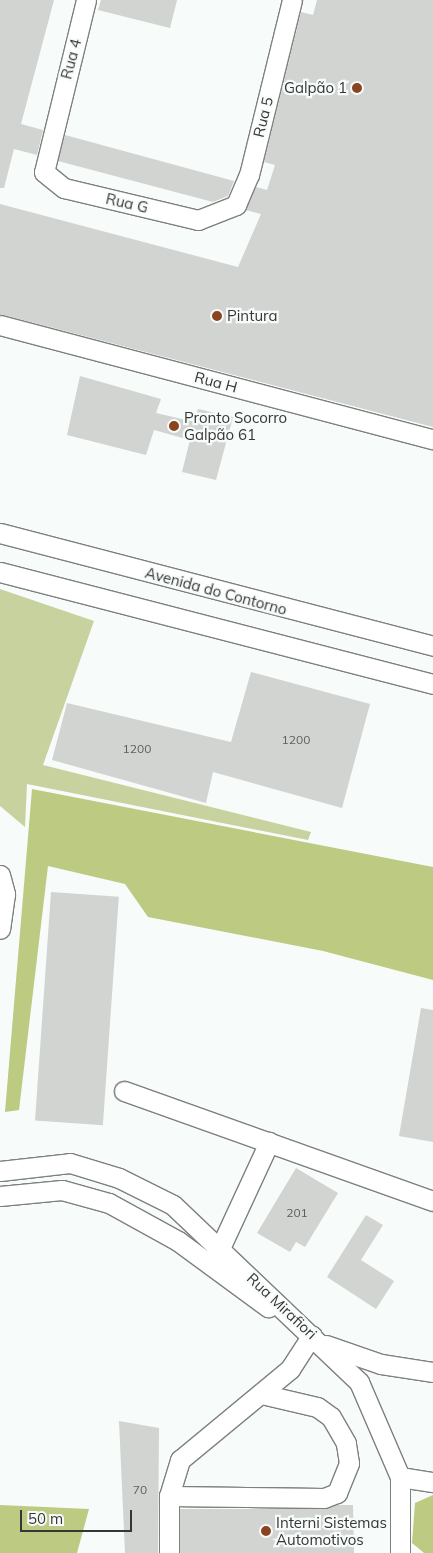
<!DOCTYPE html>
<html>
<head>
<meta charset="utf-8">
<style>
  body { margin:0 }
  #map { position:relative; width:433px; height:1553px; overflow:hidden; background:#f7fbf9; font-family:Mulish,sans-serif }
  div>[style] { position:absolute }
  .green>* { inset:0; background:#c8d29f }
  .forest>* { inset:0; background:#bdca82 }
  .building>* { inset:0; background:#d1d4d1; transform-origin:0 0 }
  .roads { filter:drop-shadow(1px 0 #7d807f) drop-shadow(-1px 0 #7d807f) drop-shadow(0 1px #7d807f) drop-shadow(0 -1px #7d807f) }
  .minor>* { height:19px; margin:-9.5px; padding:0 9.5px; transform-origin:9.5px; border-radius:9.5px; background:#fff }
  .dots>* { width:14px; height:14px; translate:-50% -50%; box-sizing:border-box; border:2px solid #f7fbf9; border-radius:50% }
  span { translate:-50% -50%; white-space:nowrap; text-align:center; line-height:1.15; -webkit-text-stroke:4.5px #f7fbf9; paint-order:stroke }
  .number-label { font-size:12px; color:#5c5e5d }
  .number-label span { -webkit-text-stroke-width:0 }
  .street-label { font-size:15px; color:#353736 }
  .poi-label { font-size:15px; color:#353736 }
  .right { translate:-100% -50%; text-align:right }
  .left { translate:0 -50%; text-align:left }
  .scale { position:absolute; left:20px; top:1510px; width:112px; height:22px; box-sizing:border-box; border:2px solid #353736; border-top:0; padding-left:6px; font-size:15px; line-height:18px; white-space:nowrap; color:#353736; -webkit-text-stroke:4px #f7fbf9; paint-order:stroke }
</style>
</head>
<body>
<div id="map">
  <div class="green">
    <i style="clip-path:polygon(0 589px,94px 621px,43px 765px,311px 832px,308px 840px,27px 784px,25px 827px,0 806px)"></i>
  </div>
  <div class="forest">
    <i style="clip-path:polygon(32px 789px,433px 867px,433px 980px,323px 951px,148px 917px,125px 884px,48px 866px,19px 1110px,5px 1112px)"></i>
    <i style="clip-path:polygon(433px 1495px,433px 1553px,424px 1553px,412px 1543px,415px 1503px)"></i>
    <i style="clip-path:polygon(0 1505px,89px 1509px,77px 1553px,0 1553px)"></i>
  </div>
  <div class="building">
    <i style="clip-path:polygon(0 0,54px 0,21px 124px,43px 130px,37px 155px,14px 149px,4px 188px,0 188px)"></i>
    <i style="clip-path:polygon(101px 0,177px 0,170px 28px,98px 10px)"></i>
    <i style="clip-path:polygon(317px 0,433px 0,433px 427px,0 314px,0 204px,238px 267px,261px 214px,246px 210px,256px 187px,267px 190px,275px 165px,264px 162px,301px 12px,313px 15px)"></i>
    <i style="clip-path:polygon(65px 135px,234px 181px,228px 196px,213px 202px,58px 161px)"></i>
    <i style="clip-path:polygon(80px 376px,161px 399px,156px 413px,195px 422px,198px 409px,233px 417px,216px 480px,182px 472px,190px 440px,154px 430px,146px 455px,67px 435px)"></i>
    <i style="clip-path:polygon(251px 672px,370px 704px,342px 808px,213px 772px,206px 803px,52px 760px,67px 703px,231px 742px)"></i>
    <i style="left:51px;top:892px;width:68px;height:229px;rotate:4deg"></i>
    <i style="clip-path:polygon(421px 1008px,433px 1010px,433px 1142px,399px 1136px)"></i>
    <i style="clip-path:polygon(296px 1168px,338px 1193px,305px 1247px,296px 1242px,290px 1252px,257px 1233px)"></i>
    <i style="clip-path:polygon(366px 1215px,383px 1225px,361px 1260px,394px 1281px,376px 1309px,327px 1277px)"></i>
    <i style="clip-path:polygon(119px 1421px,159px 1428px,158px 1553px,125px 1553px)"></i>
    <i style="clip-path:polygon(336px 1505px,353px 1505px,354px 1553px,180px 1553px,180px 1509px,324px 1509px)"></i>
  </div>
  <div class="roads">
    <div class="minor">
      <i style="left:86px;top:0;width:177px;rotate:103.7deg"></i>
      <i style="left:44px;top:172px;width:26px;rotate:39deg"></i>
      <i style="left:64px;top:188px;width:138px;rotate:13.4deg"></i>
      <i style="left:198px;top:220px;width:41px;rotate:-21.5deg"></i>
      <i style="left:236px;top:205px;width:33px;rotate:-67deg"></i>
      <i style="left:249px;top:175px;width:180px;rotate:-76.2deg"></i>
      <i style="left:0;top:325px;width:448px;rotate:14.8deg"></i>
      <i style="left:0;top:533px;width:448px;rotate:14.6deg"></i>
      <i style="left:0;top:572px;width:447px;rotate:14.5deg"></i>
      <i style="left:0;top:875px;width:20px;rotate:75deg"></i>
      <i style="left:5px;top:894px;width:35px;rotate:98deg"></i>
      <i style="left:124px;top:1091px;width:328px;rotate:19.6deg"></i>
      <i style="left:0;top:1171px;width:70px;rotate:-6.5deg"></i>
      <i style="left:70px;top:1163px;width:51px;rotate:17deg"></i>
      <i style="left:119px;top:1178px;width:60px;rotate:26.6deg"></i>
      <i style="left:173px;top:1205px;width:257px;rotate:43.6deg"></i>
      <i style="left:359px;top:1382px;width:103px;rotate:66.7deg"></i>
      <i style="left:400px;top:1477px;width:33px;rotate:9deg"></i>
      <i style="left:0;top:1196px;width:62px;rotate:-5.5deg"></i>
      <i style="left:62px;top:1190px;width:49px;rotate:15.5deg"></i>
      <i style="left:109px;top:1203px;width:79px;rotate:28.8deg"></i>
      <i style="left:178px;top:1241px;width:112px;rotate:36.3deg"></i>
      <i style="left:215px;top:1259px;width:129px;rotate:-65.2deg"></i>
      <i style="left:326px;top:1345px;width:58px;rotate:19.1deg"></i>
      <i style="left:381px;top:1364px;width:53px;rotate:8.7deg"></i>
      <i style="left:400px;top:1477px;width:76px;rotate:90deg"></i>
      <i style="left:169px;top:1496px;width:155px;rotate:0.7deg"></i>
      <i style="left:324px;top:1498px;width:14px;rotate:-21deg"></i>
      <i style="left:337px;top:1493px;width:32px;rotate:-68deg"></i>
      <i style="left:349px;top:1463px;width:20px;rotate:-99deg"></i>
      <i style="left:346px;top:1443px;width:30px;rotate:-120deg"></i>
      <i style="left:331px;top:1417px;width:17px;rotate:-144deg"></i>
      <i style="left:317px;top:1407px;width:57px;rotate:-166.7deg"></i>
      <i style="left:169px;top:1553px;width:57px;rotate:-90deg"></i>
      <i style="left:169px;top:1496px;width:38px;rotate:-73deg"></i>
      <i style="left:180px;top:1460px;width:143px;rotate:-39.6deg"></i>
      <i style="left:290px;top:1369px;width:40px;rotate:-57.1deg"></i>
    </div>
  </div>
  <div class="dots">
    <i style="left:357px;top:88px;background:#8a4420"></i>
    <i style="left:217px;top:316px;background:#8a4420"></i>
    <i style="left:174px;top:426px;background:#8a4420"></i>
    <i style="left:266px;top:1531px;background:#8a4420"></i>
  </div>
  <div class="number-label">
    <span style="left:296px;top:740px">1200</span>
    <span style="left:137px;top:749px">1200</span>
    <span style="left:297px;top:1213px">201</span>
    <span style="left:140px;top:1490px">70</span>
  </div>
  <div class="street-label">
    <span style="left:71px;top:59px;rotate:-75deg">Rua 4</span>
    <span style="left:263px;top:117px;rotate:-76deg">Rua 5</span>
    <span style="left:127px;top:203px;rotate:13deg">Rua G</span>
    <span style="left:216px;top:382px;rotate:15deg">Rua H</span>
    <span style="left:216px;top:591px;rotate:15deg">Avenida do Contorno</span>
    <span style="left:282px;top:1306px;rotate:43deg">Rua Mirafiori</span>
  </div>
  <div class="poi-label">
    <span class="right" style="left:347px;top:88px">Galpão 1</span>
    <span class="left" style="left:227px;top:316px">Pintura</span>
    <span class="left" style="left:184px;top:426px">Pronto Socorro<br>Galpão 61</span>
    <span class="left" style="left:276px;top:1531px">Interni Sistemas<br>Automotivos</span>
  </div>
  <div class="scale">50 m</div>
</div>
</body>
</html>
